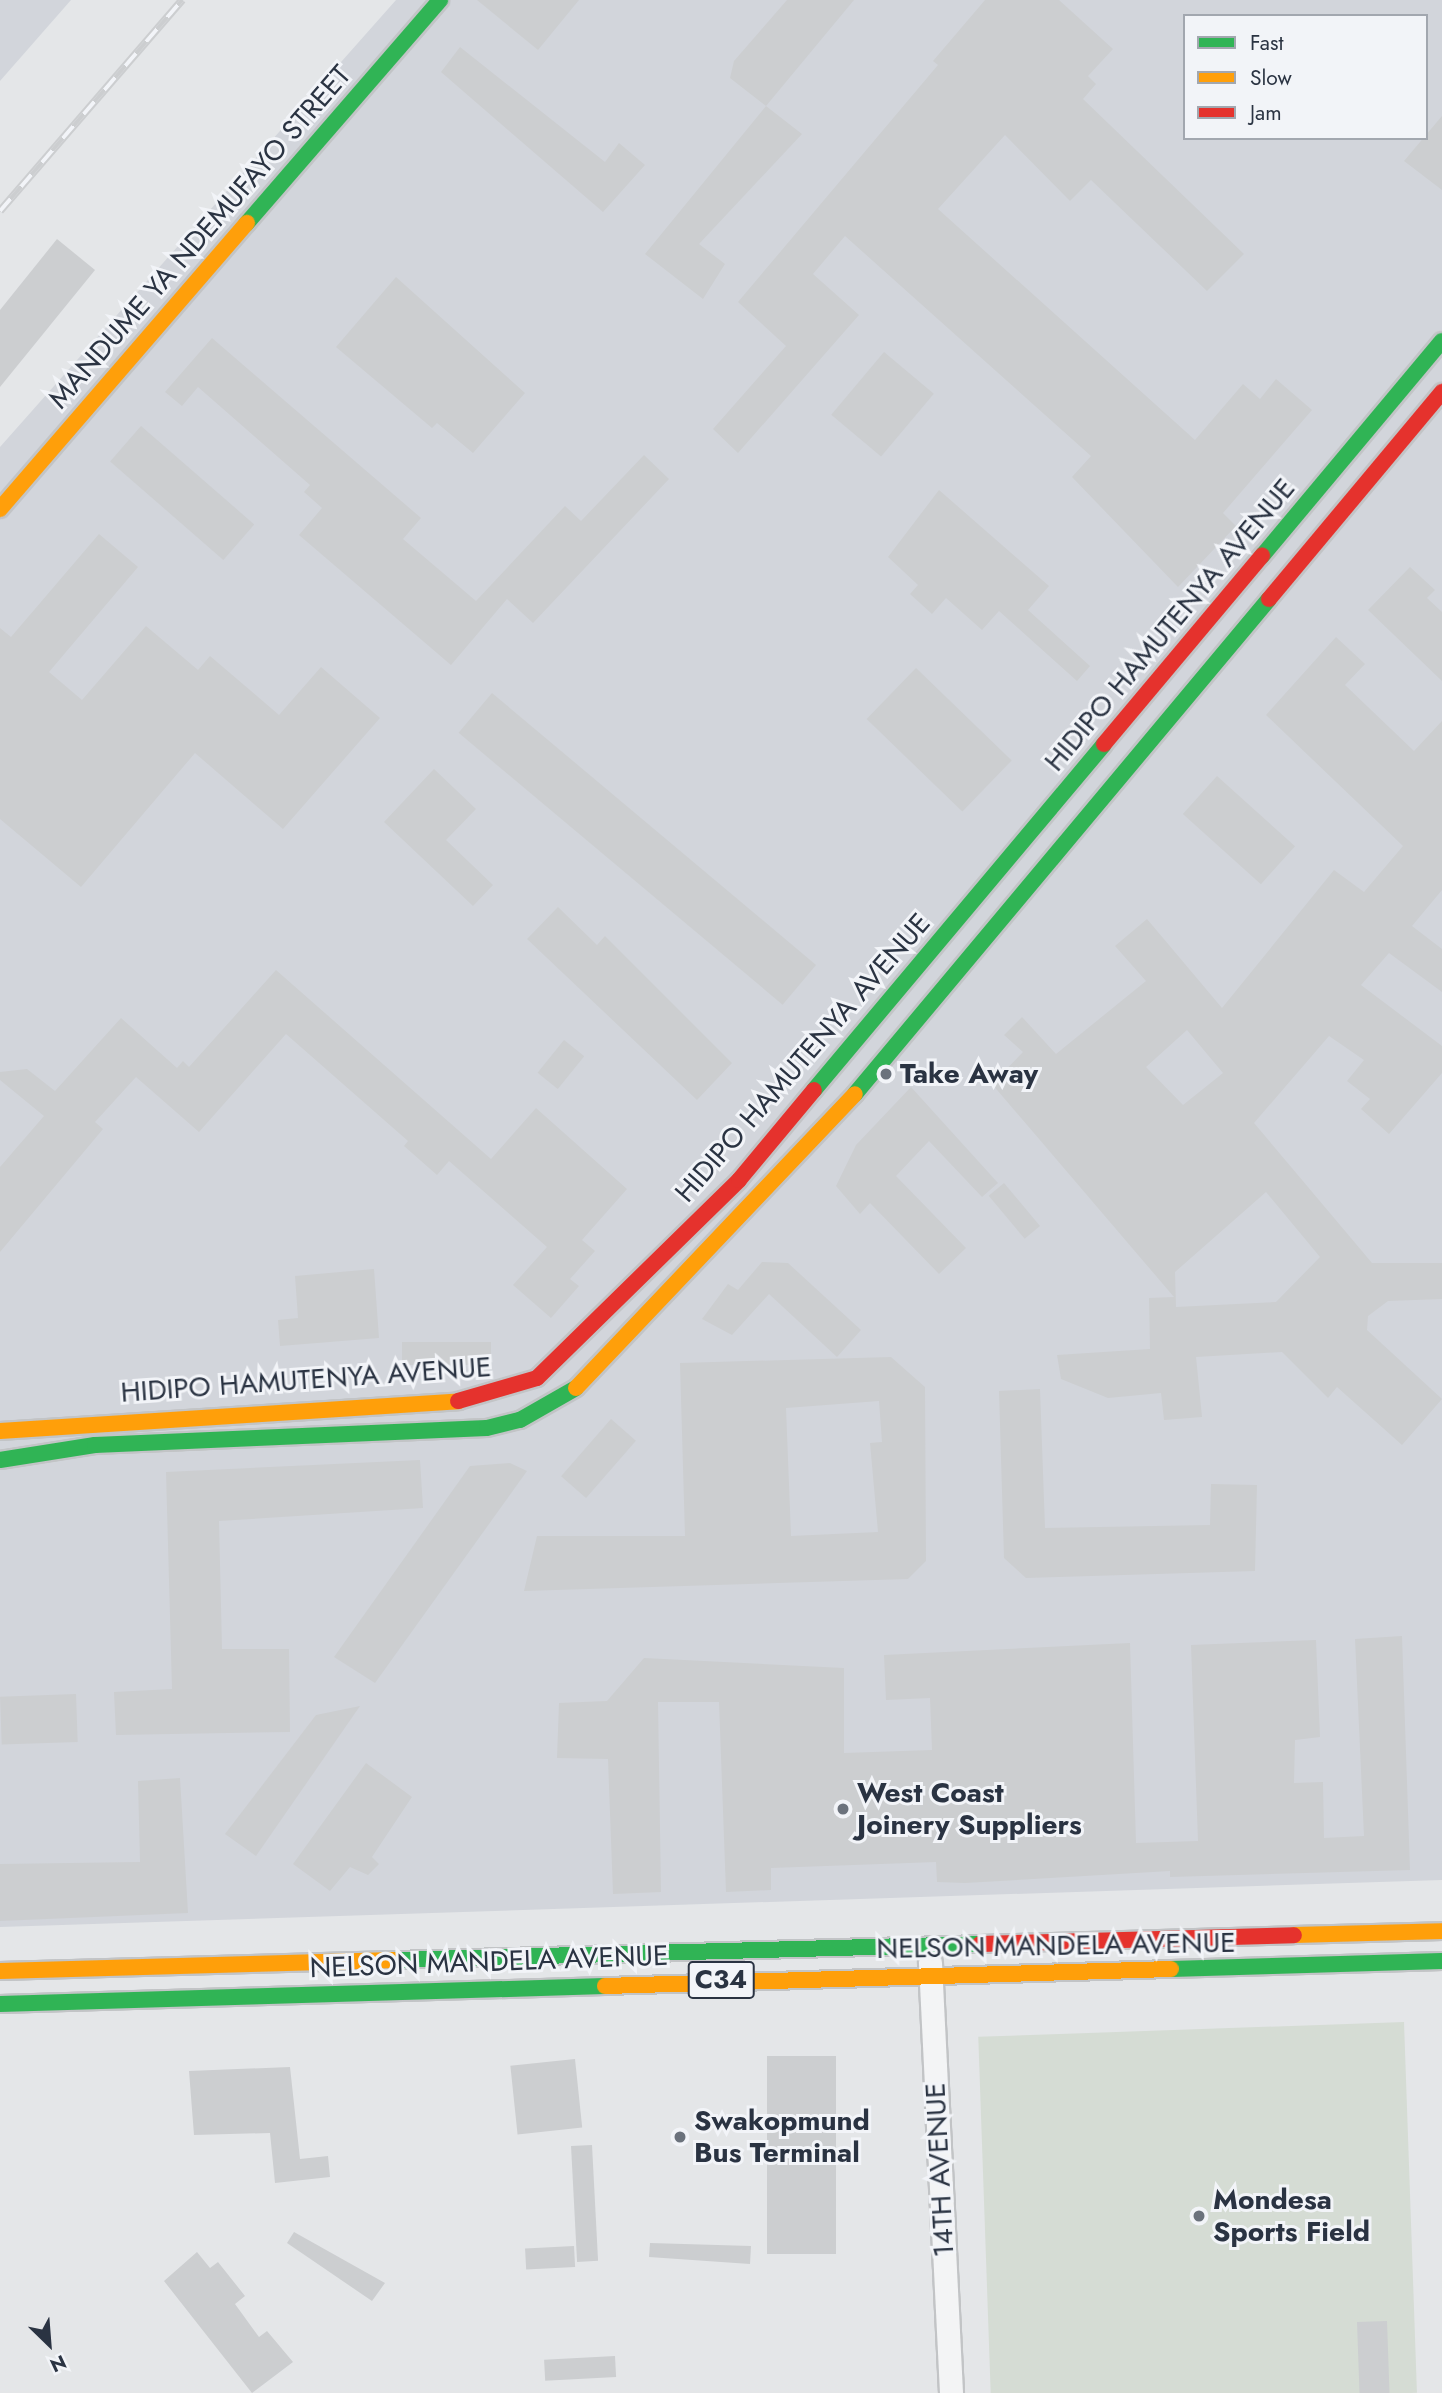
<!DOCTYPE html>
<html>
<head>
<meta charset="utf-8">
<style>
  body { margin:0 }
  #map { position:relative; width:1442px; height:2393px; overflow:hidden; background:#e4e6e8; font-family:Jost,sans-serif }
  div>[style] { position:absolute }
  .built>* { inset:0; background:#d2d5db }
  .green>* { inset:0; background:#d5dcd4; transform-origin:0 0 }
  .building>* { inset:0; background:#ccced0; transform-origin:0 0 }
  .roads { filter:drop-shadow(2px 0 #c2c4c6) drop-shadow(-2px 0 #c2c4c6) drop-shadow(0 2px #c2c4c6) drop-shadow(0 -2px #c2c4c6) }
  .street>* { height:23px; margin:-11.5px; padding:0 11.5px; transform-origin:11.5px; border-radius:11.5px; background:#f3f4f5 }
  .fast>* { height:16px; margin:-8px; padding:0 8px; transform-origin:8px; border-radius:8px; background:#30b455 }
  .slow>* { height:16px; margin:-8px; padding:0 8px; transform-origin:8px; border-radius:8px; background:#ff9f0a }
  .jam>* { height:16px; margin:-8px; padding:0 8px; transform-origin:8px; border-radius:8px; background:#e5322d }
  .rail>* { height:8px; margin-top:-4px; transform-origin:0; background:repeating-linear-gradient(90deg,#f2f4f8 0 16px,#ccced0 0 32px); box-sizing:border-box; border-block:2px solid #ccced0 }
  .dots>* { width:19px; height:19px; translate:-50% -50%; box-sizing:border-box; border:4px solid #f2f4f8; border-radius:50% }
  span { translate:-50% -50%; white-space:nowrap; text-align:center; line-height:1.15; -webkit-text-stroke:6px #f2f4f8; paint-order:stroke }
  .shield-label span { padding:2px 5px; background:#f2f4f8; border:2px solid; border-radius:5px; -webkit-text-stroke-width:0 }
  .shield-label { font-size:26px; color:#2a3342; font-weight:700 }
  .street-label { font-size:28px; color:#2a3342 }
  .poi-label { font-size:28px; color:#2a3342; font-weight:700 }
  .left { translate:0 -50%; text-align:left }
  .legend { position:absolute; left:1183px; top:14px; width:245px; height:126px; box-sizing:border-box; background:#f2f4f8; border:2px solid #a2a7af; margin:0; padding:9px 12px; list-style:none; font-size:21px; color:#2a3342 }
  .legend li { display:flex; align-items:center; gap:14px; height:35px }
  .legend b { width:35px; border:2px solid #a2a7af }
  .north { position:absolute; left:14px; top:2309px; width:70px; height:70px; -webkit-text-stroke:5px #f2f4f8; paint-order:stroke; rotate:155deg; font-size:19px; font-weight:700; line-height:28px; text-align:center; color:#2a3342 }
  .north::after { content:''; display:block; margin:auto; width:24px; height:32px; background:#2a3342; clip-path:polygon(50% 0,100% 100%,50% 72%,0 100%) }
</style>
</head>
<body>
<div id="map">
  <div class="built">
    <i style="clip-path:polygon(0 0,71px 0,0 81px)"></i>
    <i style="clip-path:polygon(evenodd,396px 0,1442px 0,1442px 1880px,0 1927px,0 447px,396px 0,1185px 16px,1426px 16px,1426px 138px,1185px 138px,1185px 16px)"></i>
  </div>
  <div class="green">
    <i style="left:1404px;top:2022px;width:371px;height:426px;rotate:88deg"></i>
  </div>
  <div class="building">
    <i style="clip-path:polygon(477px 0,579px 0,538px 50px)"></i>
    <i style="clip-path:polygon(787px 0,854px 0,766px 106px,730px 78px,734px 61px)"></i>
    <i style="clip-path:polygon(985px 0,1059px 0,1113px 49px,1088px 76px,1096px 84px,1083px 99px,1244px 254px,1207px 291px,1091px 180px,1070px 201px,1005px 135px,938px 209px,1195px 440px,1243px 384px,1260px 399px,1276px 379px,1312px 410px,1223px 513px,1236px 526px,1178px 587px,1072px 477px,1091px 456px,845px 236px,813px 274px,859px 315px,738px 453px,713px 429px,786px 346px,738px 302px,938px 65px,933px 61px)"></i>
    <i style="clip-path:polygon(460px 47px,605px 162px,619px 143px,645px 165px,603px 212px,441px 72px)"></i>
    <i style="clip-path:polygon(766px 106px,802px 134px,699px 244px,725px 264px,703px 299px,645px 254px)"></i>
    <i style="clip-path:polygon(1442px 116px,1442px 190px,1404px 161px)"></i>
    <i style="clip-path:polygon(57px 239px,95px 270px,0 387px,0 310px)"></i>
    <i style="clip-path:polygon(396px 277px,525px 393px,473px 453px,437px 423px,432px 428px,336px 347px)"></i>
    <i style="clip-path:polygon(212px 338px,421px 518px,403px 539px,476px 601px,565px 506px,581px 521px,644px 455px,669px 479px,533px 623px,507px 599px,451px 665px,299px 535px,322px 508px,304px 492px,310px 485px,198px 387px,182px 406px,165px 392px)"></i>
    <i style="left:884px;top:352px;width:65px;height:82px;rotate:40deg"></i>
    <i style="left:141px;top:426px;width:150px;height:47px;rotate:41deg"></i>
    <i style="clip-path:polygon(939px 490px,1049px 586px,1028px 610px,1090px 666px,1077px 681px,999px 611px,982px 630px,946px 598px,932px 614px,910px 594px,918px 585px,888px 557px)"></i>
    <i style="clip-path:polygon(99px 534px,138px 567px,49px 672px,82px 700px,146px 626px,198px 670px,210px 656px,279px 715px,321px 667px,380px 718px,283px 829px,195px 753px,81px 887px,0 819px,0 628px,11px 637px)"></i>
    <i style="clip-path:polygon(1410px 567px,1435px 590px,1427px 598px,1442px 612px,1442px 681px,1368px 610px)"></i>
    <i style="clip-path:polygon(evenodd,1336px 637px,1365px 664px,1345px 685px,1414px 751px,1442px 721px,1442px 890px,1412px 926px,1442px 949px,1442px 992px,1389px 953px,1361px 985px,1442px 1046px,1442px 1073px,1389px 1134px,1361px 1109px,1370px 1099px,1347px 1081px,1364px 1060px,1329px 1036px,1254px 1123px,1372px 1263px,1442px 1263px,1442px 1299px,1388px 1301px,1368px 1316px,1367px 1330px,1442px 1399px,1402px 1445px,1337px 1387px,1328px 1398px,1282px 1352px,1196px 1357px,1202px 1417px,1164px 1420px,1161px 1393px,1108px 1398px,1061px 1379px,1057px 1355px,1150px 1349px,1149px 1298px,1174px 1297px,992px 1084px,1023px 1052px,1004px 1035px,1022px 1017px,1056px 1054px,1146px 981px,1115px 946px,1147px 919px,1222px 1008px,1334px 870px,1364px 892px,1403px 846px,1266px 715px,1336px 637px,1187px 1030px,1223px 1073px,1183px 1105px,1146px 1067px,1187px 1030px,1336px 637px,1266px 1192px,1320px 1257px,1276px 1302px,1176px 1307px,1175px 1272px,1266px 1192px)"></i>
    <i style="left:916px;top:668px;width:133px;height:71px;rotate:44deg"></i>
    <i style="left:492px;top:693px;width:423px;height:52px;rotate:40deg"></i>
    <i style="clip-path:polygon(434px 769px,476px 809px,446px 840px,493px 885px,473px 906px,384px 822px)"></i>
    <i style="left:1217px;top:776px;width:105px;height:51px;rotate:42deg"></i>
    <i style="clip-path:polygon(558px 907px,597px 945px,605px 936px,732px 1063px,697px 1100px,527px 939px)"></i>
    <i style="clip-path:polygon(276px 970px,491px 1159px,536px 1108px,627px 1189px,582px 1240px,595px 1251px,570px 1279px,579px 1286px,551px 1318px,513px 1285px,547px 1247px,449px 1161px,437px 1175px,404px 1146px,408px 1141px,286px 1034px,199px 1132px,136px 1077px,95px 1122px,103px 1129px,0 1252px,0 1167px,44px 1116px,0 1080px,0 1072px,27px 1069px,55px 1091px,121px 1018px,177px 1068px,183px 1061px,189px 1067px)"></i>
    <i style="left:564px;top:1040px;width:26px;height:42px;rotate:39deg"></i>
    <i style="clip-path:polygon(911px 1087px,998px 1183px,982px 1197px,929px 1141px,896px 1176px,966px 1248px,939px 1274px,870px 1203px,860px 1214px,836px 1186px,856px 1145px)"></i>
    <i style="left:1004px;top:1183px;width:56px;height:20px;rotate:50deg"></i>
    <i style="clip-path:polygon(762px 1262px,788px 1263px,861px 1330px,837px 1357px,769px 1294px,732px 1335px,702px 1319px,728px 1284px,738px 1290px)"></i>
    <i style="clip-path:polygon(374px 1269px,379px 1338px,280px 1346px,278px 1320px,298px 1318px,295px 1276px)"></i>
    <i style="left:491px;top:1342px;width:23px;height:89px;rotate:90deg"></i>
    <i style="clip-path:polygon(evenodd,891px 1357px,925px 1387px,926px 1561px,908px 1579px,524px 1591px,537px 1536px,685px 1536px,680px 1363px,891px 1357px,879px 1401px,882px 1442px,870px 1443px,878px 1532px,791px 1536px,786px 1408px,879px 1401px)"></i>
    <i style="clip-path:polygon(1040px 1389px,1045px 1528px,1210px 1525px,1211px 1484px,1257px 1485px,1255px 1571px,1026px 1578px,1004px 1558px,999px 1391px)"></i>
    <i style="left:611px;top:1419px;width:33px;height:76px;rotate:41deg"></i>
    <i style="clip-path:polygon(420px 1460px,423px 1508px,219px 1521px,222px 1649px,289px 1649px,290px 1732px,116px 1735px,114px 1692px,172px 1689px,166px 1472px)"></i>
    <i style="clip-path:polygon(510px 1463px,527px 1471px,375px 1683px,334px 1657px,470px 1466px)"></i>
    <i style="clip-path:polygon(1402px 1636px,1410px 1870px,1170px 1877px,1170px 1871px,965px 1883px,937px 1882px,936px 1862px,771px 1868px,771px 1890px,726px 1892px,719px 1702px,658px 1702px,661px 1892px,613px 1894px,608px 1759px,557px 1758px,559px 1703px,607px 1701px,644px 1658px,844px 1668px,844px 1753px,932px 1750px,930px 1698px,886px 1700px,884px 1655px,1130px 1643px,1136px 1843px,1198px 1841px,1191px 1645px,1316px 1640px,1320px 1737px,1295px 1740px,1294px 1783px,1323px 1782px,1324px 1838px,1364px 1836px,1355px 1639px)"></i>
    <i style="left:76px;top:1694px;width:48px;height:76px;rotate:88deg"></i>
    <i style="clip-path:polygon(360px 1706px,256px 1856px,225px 1834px,316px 1715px)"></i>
    <i style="clip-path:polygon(366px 1763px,412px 1797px,372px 1857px,379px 1864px,368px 1875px,350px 1867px,330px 1891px,293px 1864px)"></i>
    <i style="clip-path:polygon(180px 1778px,188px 1913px,0 1921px,0 1864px,140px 1862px,138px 1781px)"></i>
    <i style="left:767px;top:2056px;width:69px;height:198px"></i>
    <i style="left:575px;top:2059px;width:69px;height:65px;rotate:84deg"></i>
    <i style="clip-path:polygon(290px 2067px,300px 2159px,328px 2156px,330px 2177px,275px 2183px,270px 2133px,194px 2135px,189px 2071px)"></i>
    <i style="left:592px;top:2145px;width:116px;height:21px;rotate:87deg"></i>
    <i style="clip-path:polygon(294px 2232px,385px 2283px,372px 2301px,287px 2243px)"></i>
    <i style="clip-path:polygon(650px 2243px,751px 2246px,750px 2264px,649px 2257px)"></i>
    <i style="left:574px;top:2246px;width:21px;height:49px;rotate:87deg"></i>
    <i style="clip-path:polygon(197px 2252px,210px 2268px,218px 2262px,245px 2296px,235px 2304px,259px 2337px,267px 2331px,293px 2362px,252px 2393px,164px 2281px)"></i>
    <i style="left:1387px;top:2321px;width:72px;height:30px;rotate:88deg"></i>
    <i style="left:615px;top:2356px;width:21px;height:71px;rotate:87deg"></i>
  </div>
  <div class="roads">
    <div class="street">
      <i style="left:930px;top:1963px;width:431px;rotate:87.2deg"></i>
    </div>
    <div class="fast">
      <i style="left:247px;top:223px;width:295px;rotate:-49.1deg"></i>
      <i style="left:1262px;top:556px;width:280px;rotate:-50.1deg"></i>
      <i style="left:814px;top:1090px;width:451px;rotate:-50deg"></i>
      <i style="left:855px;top:1094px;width:645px;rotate:-50.09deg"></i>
      <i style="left:0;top:1460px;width:96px;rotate:-9deg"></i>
      <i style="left:95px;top:1445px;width:392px;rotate:-2.5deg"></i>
      <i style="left:487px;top:1428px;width:34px;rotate:-14deg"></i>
      <i style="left:520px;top:1420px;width:64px;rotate:-29.7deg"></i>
      <i style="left:394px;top:1960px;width:586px;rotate:-1.56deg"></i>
      <i style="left:1171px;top:1969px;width:271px;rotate:-1.7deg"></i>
      <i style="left:0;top:2004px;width:605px;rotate:-1.7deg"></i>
    </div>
    <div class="slow">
      <i style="left:0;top:509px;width:378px;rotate:-49.2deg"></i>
      <i style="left:576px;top:1388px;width:405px;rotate:-46.5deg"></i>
      <i style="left:0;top:1431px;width:459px;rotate:-3.7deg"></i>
      <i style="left:1294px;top:1935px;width:148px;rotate:-1.5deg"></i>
      <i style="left:0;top:1971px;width:394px;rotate:-1.6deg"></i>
      <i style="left:605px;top:1986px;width:566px;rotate:-1.72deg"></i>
    </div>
    <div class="jam">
      <i style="left:1269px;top:599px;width:270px;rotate:-50.1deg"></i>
      <i style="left:1104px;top:744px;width:246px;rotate:-50deg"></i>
      <i style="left:458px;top:1401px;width:82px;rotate:-16.2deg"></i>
      <i style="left:537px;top:1378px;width:283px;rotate:-44.4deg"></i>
      <i style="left:739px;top:1180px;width:117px;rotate:-50.2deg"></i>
      <i style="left:980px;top:1944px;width:314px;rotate:-1.6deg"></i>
    </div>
  </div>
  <div class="rail">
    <i style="left:0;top:211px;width:279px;rotate:-49.2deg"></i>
  </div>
  <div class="dots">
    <i style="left:886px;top:1074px;background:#6b727c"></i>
    <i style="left:843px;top:1809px;background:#6b727c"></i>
    <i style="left:680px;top:2137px;background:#6b727c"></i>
    <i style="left:1199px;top:2216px;background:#6b727c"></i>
  </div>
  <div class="shield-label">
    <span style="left:721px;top:1980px">C34</span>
  </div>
  <div class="street-label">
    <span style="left:200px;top:237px;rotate:-49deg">MANDUME YA NDEMUFAYO STREET</span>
    <span style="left:1170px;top:625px;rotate:-50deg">HIDIPO HAMUTENYA AVENUE</span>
    <span style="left:803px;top:1058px;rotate:-49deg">HIDIPO HAMUTENYA AVENUE</span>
    <span style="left:306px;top:1380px;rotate:-4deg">HIDIPO HAMUTENYA AVENUE</span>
    <span style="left:1056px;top:1946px;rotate:-1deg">NELSON MANDELA AVENUE</span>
    <span style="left:489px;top:1962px;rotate:-2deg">NELSON MANDELA AVENUE</span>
    <span style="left:940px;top:2170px;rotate:-93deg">14TH AVENUE</span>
  </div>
  <div class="poi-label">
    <span class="left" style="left:900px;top:1074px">Take Away</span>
    <span class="left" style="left:857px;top:1809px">West Coast<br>Joinery Suppliers</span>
    <span class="left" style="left:694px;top:2137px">Swakopmund<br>Bus Terminal</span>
    <span class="left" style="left:1213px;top:2216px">Mondesa<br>Sports Field</span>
  </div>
  <ul class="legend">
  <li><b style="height:9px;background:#30b455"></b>Fast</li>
  <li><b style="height:9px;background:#ff9f0a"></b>Slow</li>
  <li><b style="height:9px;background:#e5322d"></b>Jam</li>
  </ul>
  <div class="north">N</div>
</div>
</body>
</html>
